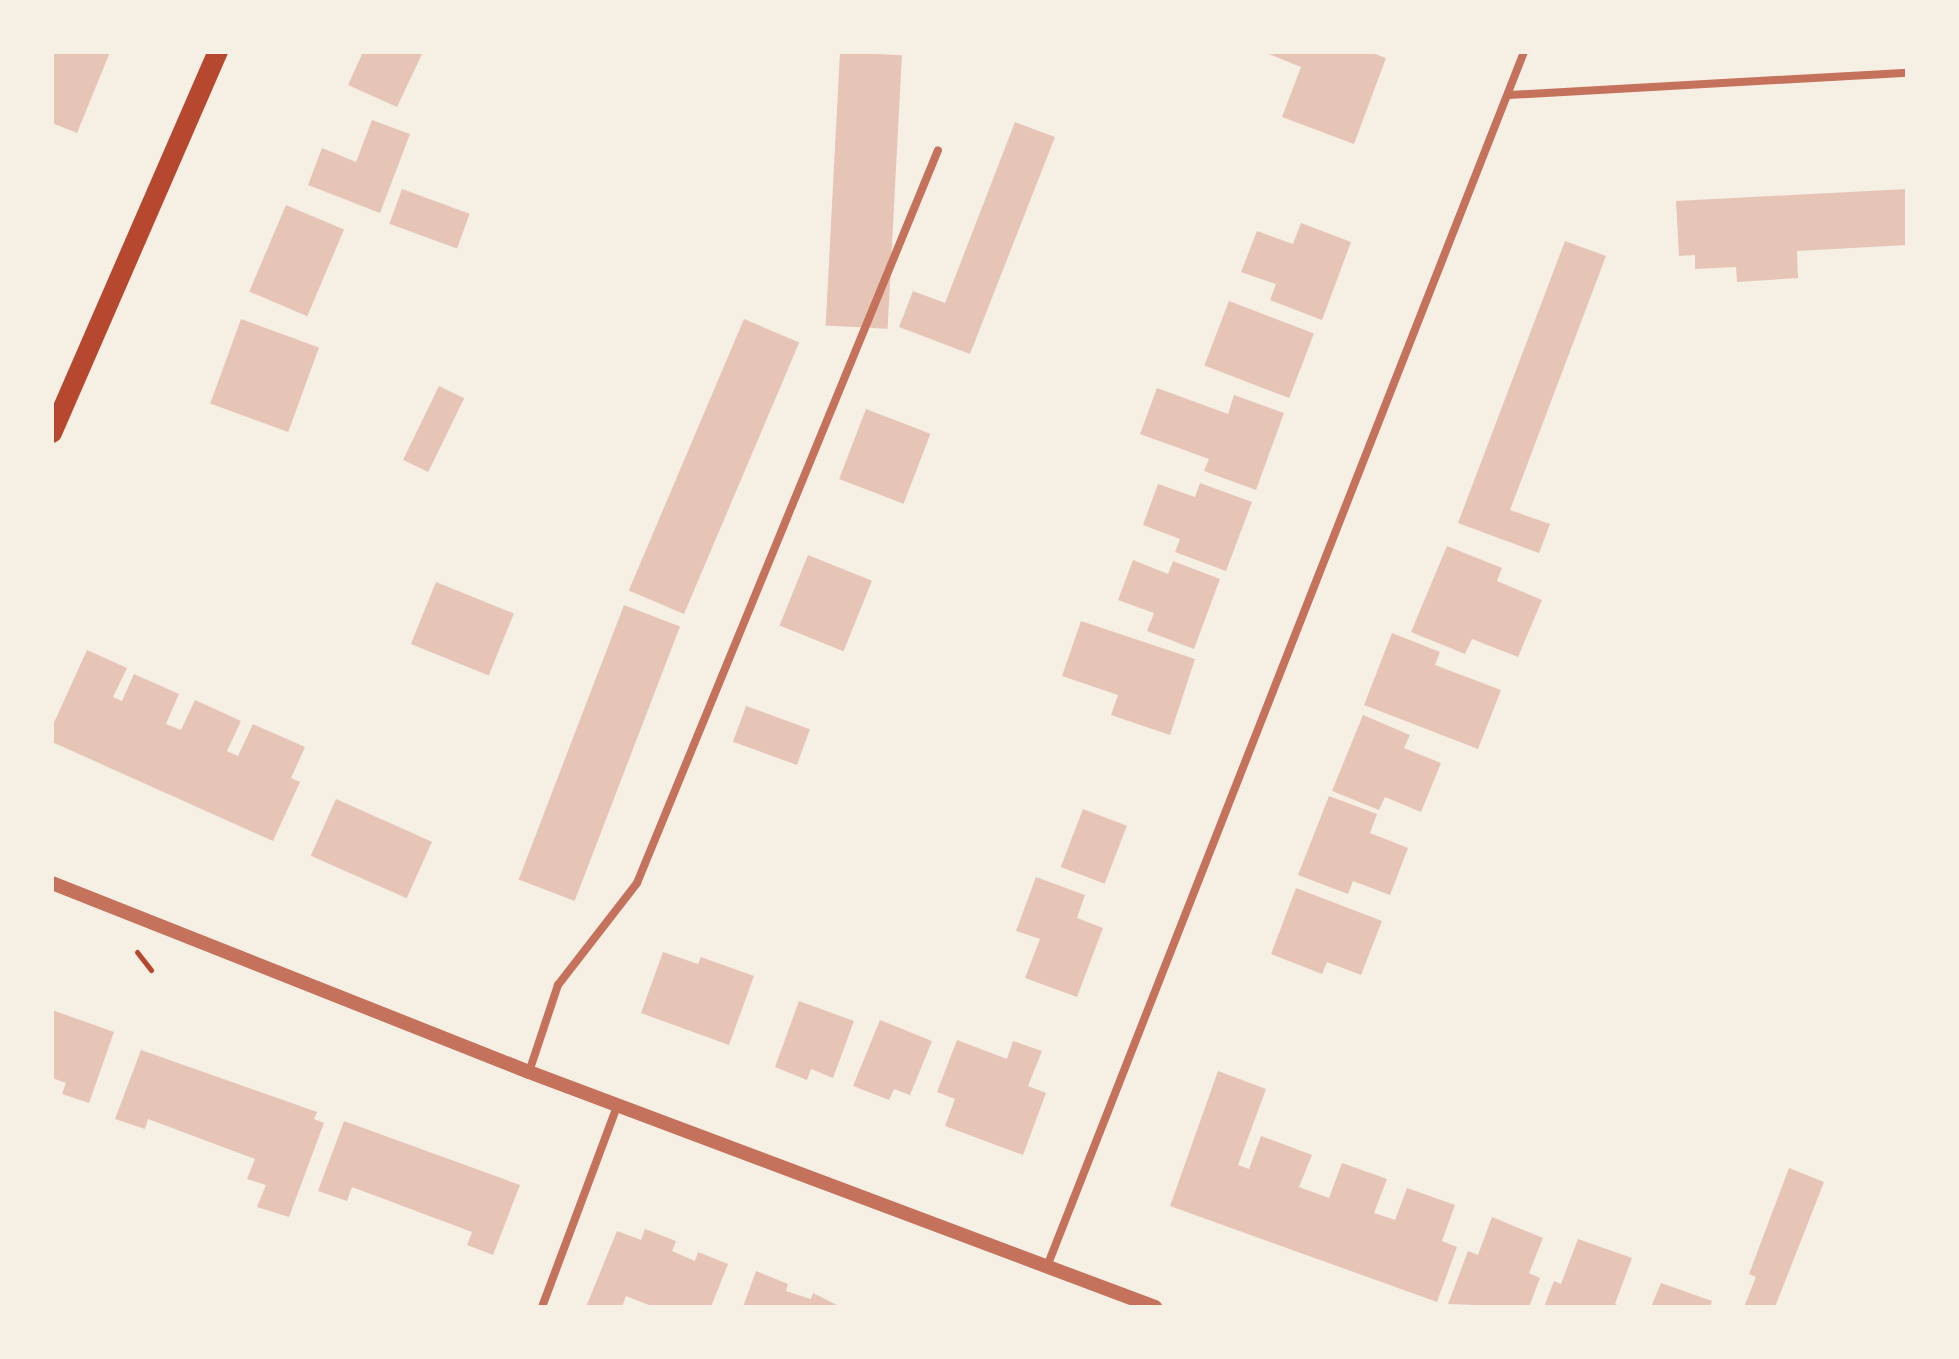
<!DOCTYPE html>
<html>
<head>
<meta charset="utf-8">
<style>
  body { margin:0 }
  #map { position:relative; width:1959px; height:1359px; overflow:hidden; background:#f6efe4; font-family:"Fira Sans Condensed",sans-serif }
  div>[style] { position:absolute }
  .building>* { inset:0; background:#e6c5b7; transform-origin:0 0 }
  .path>* { height:5px; margin:-2.5px; padding:0 2.5px; transform-origin:2.5px; border-radius:2.5px; background:#b5482f }
  .minor>* { height:8px; margin:-4px; padding:0 4px; transform-origin:4px; border-radius:4px; background:#c5725c }
  .tertiary>* { height:14px; margin:-7px; padding:0 7px; transform-origin:7px; border-radius:7px; background:#c5725c }
  .primary>* { height:20px; margin:-10px; padding:0 10px; transform-origin:10px; border-radius:10px; background:#b5482f }
  span { translate:-50% -50%; white-space:nowrap; text-align:center; line-height:1.15; -webkit-text-stroke:6px #f6efe4; paint-order:stroke }
  .frame { position:absolute; inset:0; border:54px solid #f6efe4; pointer-events:none }
</style>
</head>
<body>
<div id="map">
  <div class="building">
    <i style="clip-path:polygon(52px 52px,110px 52px,77px 133px,52px 123px)"></i>
    <i style="clip-path:polygon(363px 52px,423px 52px,397px 107px,348px 85px)"></i>
    <i style="left:840px;top:52px;width:62px;height:274px;rotate:3deg"></i>
    <i style="clip-path:polygon(1264px 52px,1370px 52px,1386px 58px,1354px 144px,1282px 117px,1301px 67px)"></i>
    <i style="clip-path:polygon(372px 120px,410px 134px,380px 213px,308px 185px,322px 148px,356px 162px)"></i>
    <i style="clip-path:polygon(1015px 122px,1055px 137px,970px 354px,899px 327px,913px 291px,945px 303px)"></i>
    <i style="left:402px;top:189px;width:72px;height:37px;rotate:20deg"></i>
    <i style="clip-path:polygon(1907px 189px,1907px 245px,1797px 251px,1798px 278px,1737px 282px,1736px 267px,1695px 269px,1695px 255px,1679px 256px,1676px 201px)"></i>
    <i style="left:286px;top:205px;width:63px;height:94px;rotate:23deg"></i>
    <i style="clip-path:polygon(1301px 223px,1351px 242px,1322px 320px,1270px 300px,1276px 284px,1241px 272px,1257px 231px,1293px 244px)"></i>
    <i style="clip-path:polygon(1565px 241px,1606px 256px,1510px 510px,1550px 524px,1539px 553px,1458px 523px)"></i>
    <i style="left:1229px;top:301px;width:91px;height:69px;rotate:21deg"></i>
    <i style="left:241px;top:319px;width:83px;height:90px;rotate:20deg"></i>
    <i style="left:744px;top:319px;width:60px;height:295px;rotate:23deg"></i>
    <i style="left:439px;top:386px;width:28px;height:82px;rotate:26deg"></i>
    <i style="clip-path:polygon(1157px 388px,1228px 414px,1234px 395px,1284px 413px,1256px 490px,1204px 471px,1209px 459px,1140px 434px)"></i>
    <i style="left:866px;top:409px;width:69px;height:75px;rotate:21deg"></i>
    <i style="clip-path:polygon(1200px 483px,1252px 502px,1226px 571px,1175px 552px,1180px 539px,1143px 525px,1158px 484px,1195px 497px)"></i>
    <i style="clip-path:polygon(1447px 546px,1502px 568px,1497px 581px,1542px 600px,1518px 657px,1472px 639px,1465px 654px,1411px 632px)"></i>
    <i style="left:808px;top:555px;width:69px;height:76px;rotate:22deg"></i>
    <i style="clip-path:polygon(1133px 560px,1168px 574px,1173px 561px,1220px 579px,1194px 649px,1147px 631px,1154px 613px,1118px 600px)"></i>
    <i style="left:436px;top:582px;width:84px;height:67px;rotate:22deg"></i>
    <i style="left:624px;top:605px;width:60px;height:294px;rotate:21deg"></i>
    <i style="clip-path:polygon(1081px 621px,1195px 659px,1170px 735px,1111px 715px,1118px 695px,1062px 676px)"></i>
    <i style="clip-path:polygon(1392px 633px,1440px 652px,1435px 665px,1501px 690px,1478px 749px,1364px 705px)"></i>
    <i style="clip-path:polygon(87px 650px,127px 668px,113px 697px,122px 701px,134px 674px,179px 694px,166px 724px,181px 730px,195px 700px,241px 721px,227px 751px,238px 756px,253px 724px,305px 747px,291px 778px,300px 782px,273px 841px,52px 742px,52px 727px)"></i>
    <i style="left:746px;top:706px;width:68px;height:38px;rotate:20deg"></i>
    <i style="clip-path:polygon(1363px 715px,1410px 735px,1404px 748px,1441px 763px,1421px 812px,1385px 797px,1379px 810px,1332px 791px)"></i>
    <i style="clip-path:polygon(1329px 796px,1377px 814px,1370px 833px,1408px 848px,1390px 895px,1353px 881px,1348px 894px,1298px 875px)"></i>
    <i style="left:336px;top:799px;width:105px;height:62px;rotate:24deg"></i>
    <i style="left:1083px;top:809px;width:47px;height:62px;rotate:21deg"></i>
    <i style="clip-path:polygon(1036px 877px,1085px 895px,1077px 918px,1103px 928px,1077px 997px,1025px 978px,1040px 939px,1016px 931px)"></i>
    <i style="clip-path:polygon(1296px 888px,1382px 921px,1361px 975px,1327px 962px,1322px 974px,1271px 954px)"></i>
    <i style="clip-path:polygon(663px 952px,698px 964px,701px 957px,754px 976px,729px 1045px,641px 1013px)"></i>
    <i style="clip-path:polygon(799px 1001px,854px 1021px,833px 1078px,811px 1069px,807px 1080px,775px 1067px)"></i>
    <i style="clip-path:polygon(52px 1010px,114px 1032px,89px 1103px,62px 1094px,66px 1083px,52px 1078px)"></i>
    <i style="clip-path:polygon(880px 1020px,932px 1041px,910px 1095px,894px 1089px,889px 1100px,853px 1086px)"></i>
    <i style="clip-path:polygon(957px 1040px,1007px 1059px,1013px 1041px,1042px 1051px,1028px 1086px,1046px 1093px,1023px 1155px,945px 1126px,955px 1099px,937px 1092px)"></i>
    <i style="clip-path:polygon(141px 1050px,317px 1112px,314px 1119px,324px 1123px,289px 1217px,257px 1207px,266px 1185px,247px 1179px,255px 1159px,148px 1119px,145px 1129px,115px 1119px)"></i>
    <i style="clip-path:polygon(1218px 1071px,1266px 1089px,1238px 1165px,1249px 1169px,1261px 1136px,1312px 1155px,1299px 1187px,1329px 1198px,1342px 1163px,1387px 1179px,1374px 1213px,1395px 1220px,1407px 1188px,1455px 1205px,1442px 1241px,1457px 1247px,1437px 1302px,1170px 1206px)"></i>
    <i style="clip-path:polygon(344px 1121px,520px 1185px,493px 1255px,467px 1245px,472px 1232px,352px 1187px,347px 1201px,318px 1191px)"></i>
    <i style="clip-path:polygon(1789px 1168px,1824px 1182px,1775px 1307px,1744px 1307px,1756px 1277px,1749px 1274px)"></i>
    <i style="clip-path:polygon(1492px 1217px,1543px 1238px,1529px 1273px,1540px 1278px,1529px 1307px,1448px 1304px,1468px 1251px,1478px 1255px)"></i>
    <i style="clip-path:polygon(645px 1229px,676px 1241px,672px 1251px,695px 1261px,698px 1252px,728px 1264px,711px 1307px,654px 1307px,626px 1296px,622px 1307px,586px 1307px,617px 1231px,641px 1240px)"></i>
    <i style="clip-path:polygon(1578px 1239px,1632px 1258px,1615px 1304px,1623px 1307px,1544px 1307px,1554px 1281px,1561px 1284px)"></i>
    <i style="clip-path:polygon(756px 1271px,788px 1284px,786px 1291px,811px 1299px,813px 1293px,841px 1307px,743px 1307px)"></i>
    <i style="clip-path:polygon(1661px 1283px,1712px 1301px,1710px 1307px,1651px 1307px)"></i>
  </div>
  <div class="path">
    <i style="left:137px;top:952px;width:23px;rotate:52deg"></i>
  </div>
  <div class="minor">
    <i style="left:1509px;top:95px;width:399px;rotate:-3.2deg"></i>
    <i style="left:529px;top:1072px;width:92px;rotate:-71.6deg"></i>
    <i style="left:558px;top:985px;width:129px;rotate:-52.2deg"></i>
    <i style="left:637px;top:883px;width:792px;rotate:-67.67deg"></i>
    <i style="left:1048px;top:1264px;width:1302px;rotate:-68.56deg"></i>
    <i style="left:542px;top:1307px;width:217px;rotate:-69.5deg"></i>
  </div>
  <div class="tertiary">
    <i style="left:52px;top:883px;width:513px;rotate:21.61deg"></i>
    <i style="left:529px;top:1072px;width:669px;rotate:20.58deg"></i>
  </div>
  <div class="primary">
    <i style="left:52px;top:433px;width:416px;rotate:-66.5deg"></i>
  </div>
  <div class="frame"></div>
</div>
</body>
</html>
